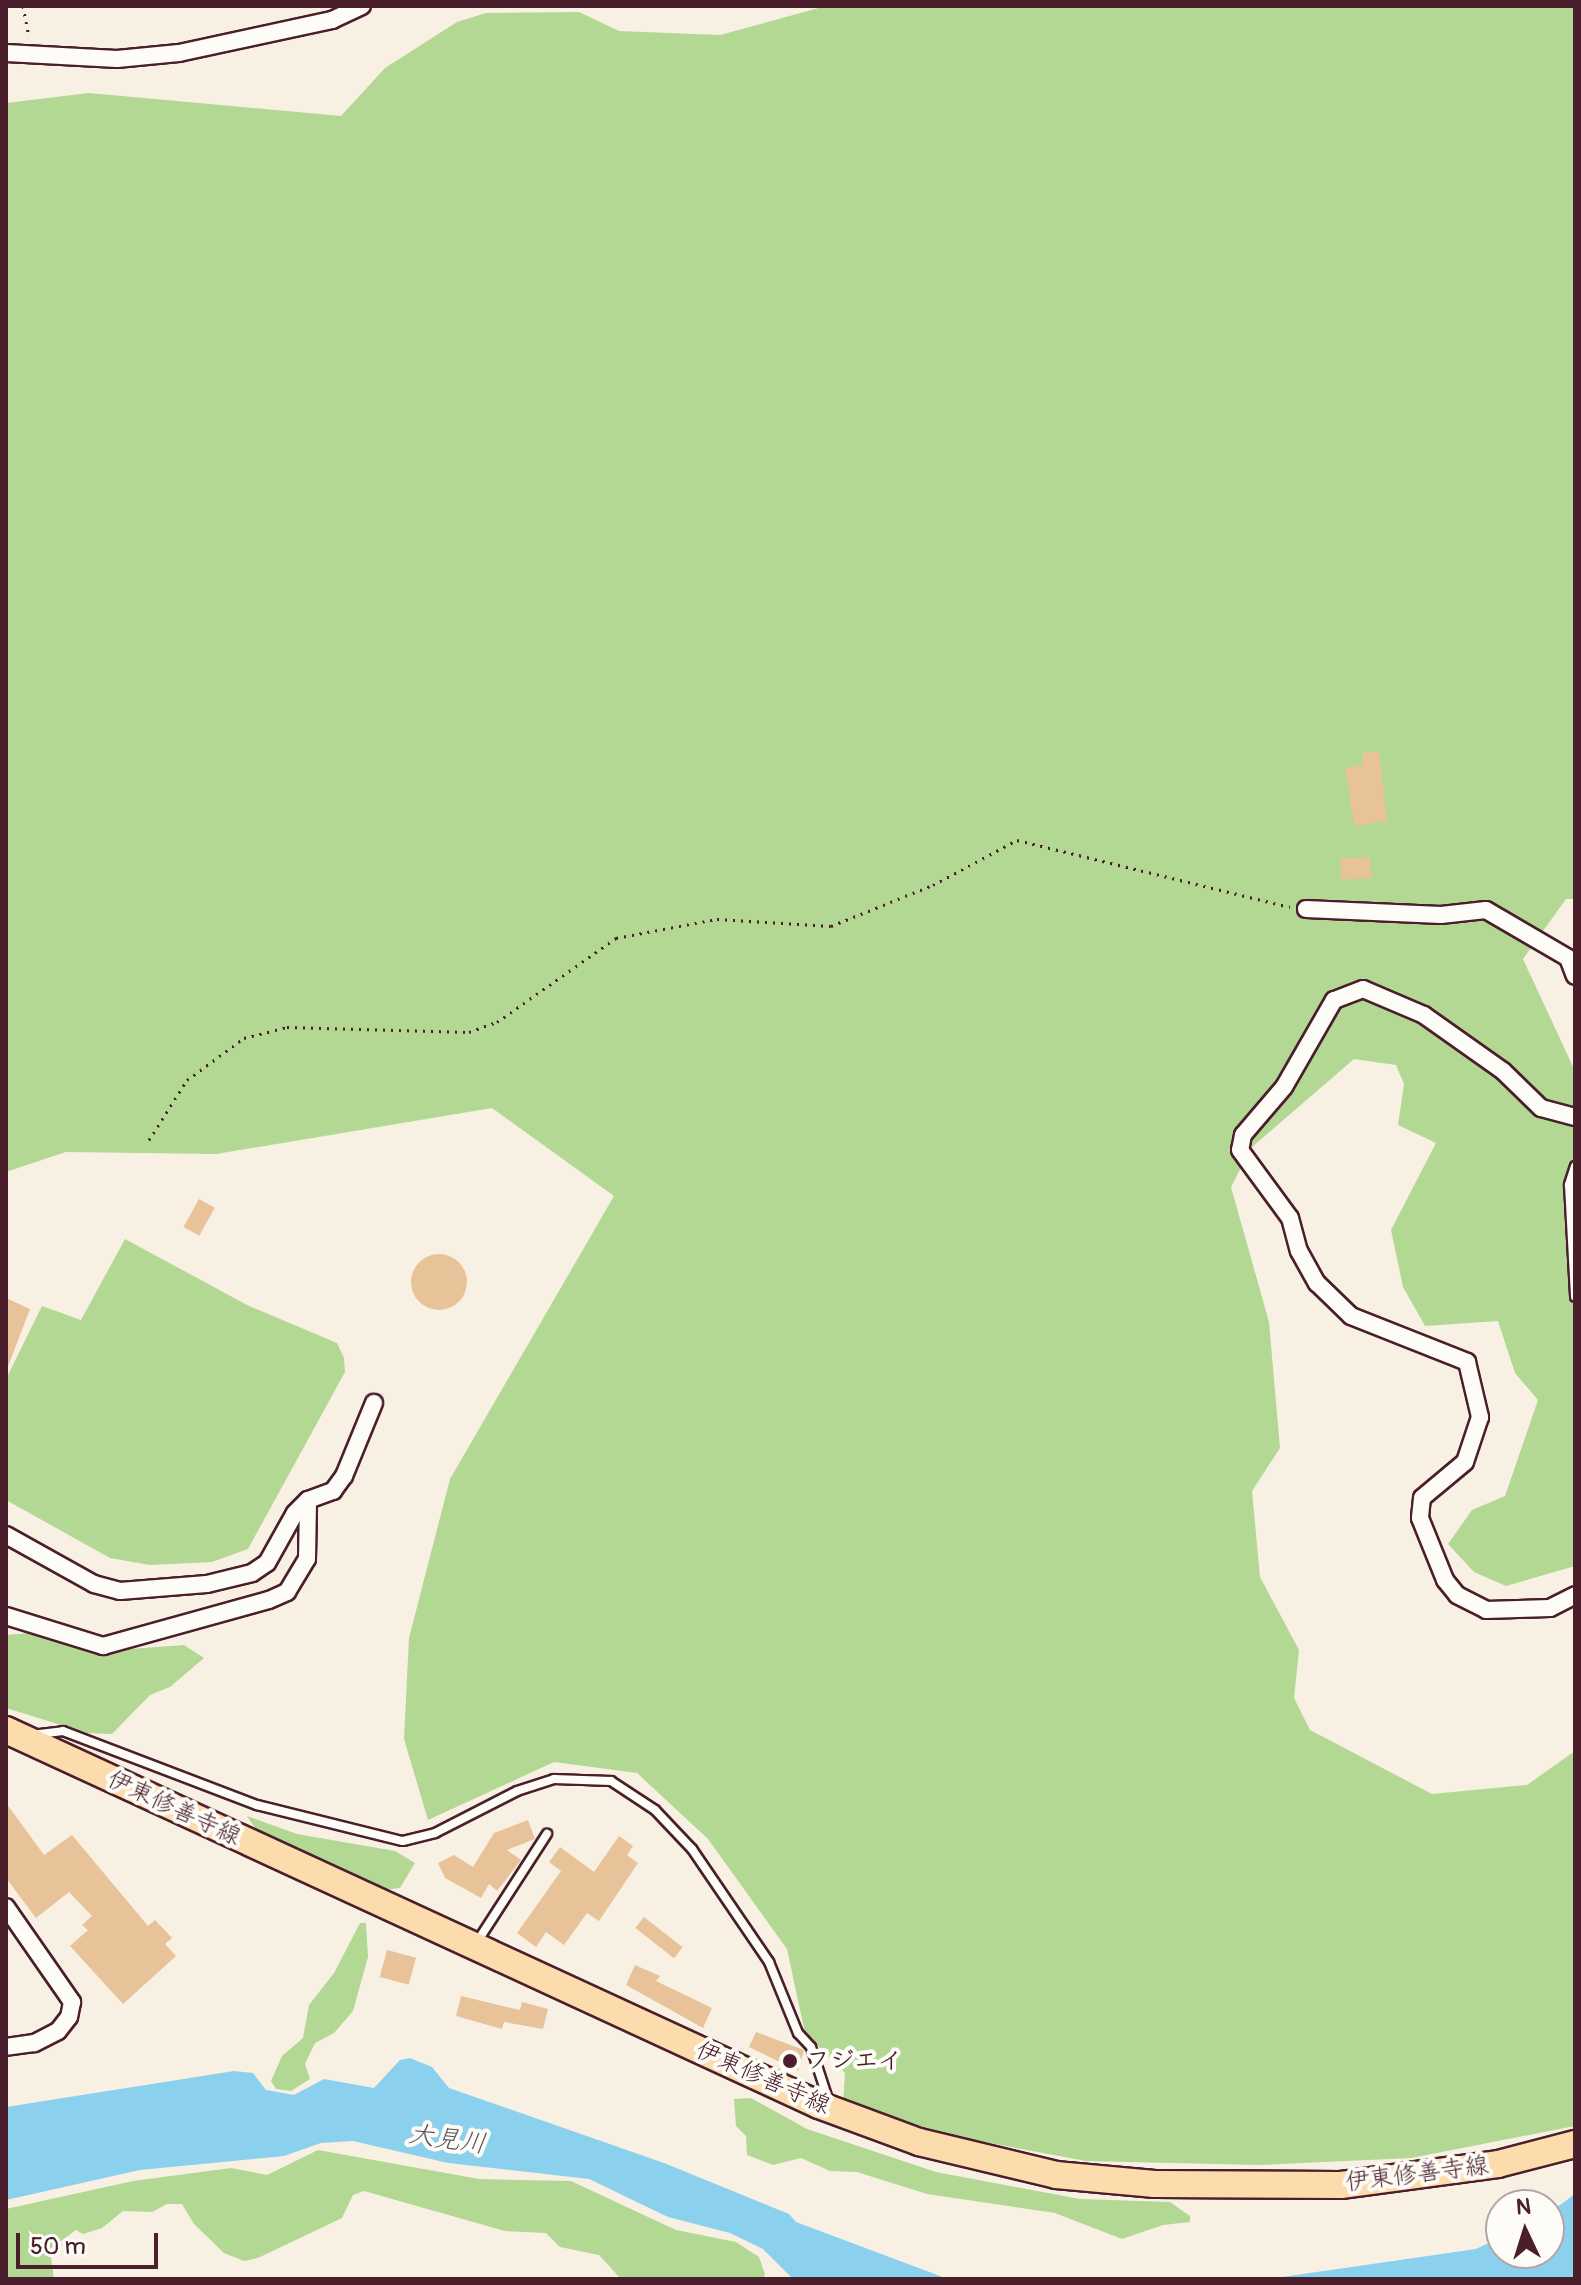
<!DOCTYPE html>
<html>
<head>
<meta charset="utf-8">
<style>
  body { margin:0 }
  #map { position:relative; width:1581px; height:2285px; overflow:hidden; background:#f9f0e4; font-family:Pangolin,"Klee One",sans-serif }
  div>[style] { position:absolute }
  .green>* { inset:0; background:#b2d893 }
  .water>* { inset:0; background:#8bd1ed }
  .building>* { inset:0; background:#e8c298; transform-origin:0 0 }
  .round { border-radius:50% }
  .path>* { height:3px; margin-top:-1.5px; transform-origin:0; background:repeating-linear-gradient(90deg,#4a1f2b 0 2px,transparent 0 8px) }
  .roads { filter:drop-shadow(2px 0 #4a1f2b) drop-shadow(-2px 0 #4a1f2b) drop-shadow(0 2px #4a1f2b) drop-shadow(0 -2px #4a1f2b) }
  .service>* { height:8px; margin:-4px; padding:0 4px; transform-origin:4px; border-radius:4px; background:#fdfcf7 }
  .minor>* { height:16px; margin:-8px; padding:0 8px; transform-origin:8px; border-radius:8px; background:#fdfcf7 }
  .primary>* { height:26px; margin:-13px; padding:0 13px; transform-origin:13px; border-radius:13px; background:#fcdcac }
  .dots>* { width:22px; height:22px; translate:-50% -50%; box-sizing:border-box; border:4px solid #fdfcf7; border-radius:50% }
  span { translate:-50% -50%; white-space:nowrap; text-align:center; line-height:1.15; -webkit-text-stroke:8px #fdfcf7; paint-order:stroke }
  .street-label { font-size:24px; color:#4a1f2b }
  .poi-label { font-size:24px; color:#4a1f2b; font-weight:700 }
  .left { translate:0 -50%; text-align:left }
  .water-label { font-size:26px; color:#5e5465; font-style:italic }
  .frame { position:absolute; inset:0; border:8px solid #4a1f2b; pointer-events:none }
  .north { position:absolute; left:1485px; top:2189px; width:80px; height:80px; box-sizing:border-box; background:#fdfcf7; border:2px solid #b5a4a5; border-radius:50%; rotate:356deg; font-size:22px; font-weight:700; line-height:32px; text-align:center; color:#4a1f2b }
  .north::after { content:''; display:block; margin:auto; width:28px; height:36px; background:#4a1f2b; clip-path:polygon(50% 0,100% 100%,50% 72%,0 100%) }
  .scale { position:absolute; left:16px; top:2233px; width:142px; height:36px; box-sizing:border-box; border:4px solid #4a1f2b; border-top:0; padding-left:10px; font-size:24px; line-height:28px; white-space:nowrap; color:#4a1f2b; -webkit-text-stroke:6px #fdfcf7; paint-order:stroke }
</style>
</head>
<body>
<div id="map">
  <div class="green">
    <i style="clip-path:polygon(826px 6px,1575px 6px,1575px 899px,1566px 899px,1523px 959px,1575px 1071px,1575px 1566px,1506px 1586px,1474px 1572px,1448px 1544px,1472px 1510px,1505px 1496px,1538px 1400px,1515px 1373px,1498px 1321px,1425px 1326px,1403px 1287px,1391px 1230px,1436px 1143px,1398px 1125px,1404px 1084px,1396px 1065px,1354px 1059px,1251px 1148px,1231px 1187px,1269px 1322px,1280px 1448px,1252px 1491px,1260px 1577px,1299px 1650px,1294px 1698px,1310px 1730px,1432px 1794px,1527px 1785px,1575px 1751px,1575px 2126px,1411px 2158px,1259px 2165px,1086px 2161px,958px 2137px,843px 2103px,845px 2073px,805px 2033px,787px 1949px,708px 1839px,637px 1773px,554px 1762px,428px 1820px,404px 1739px,409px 1638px,450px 1479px,614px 1196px,492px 1108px,216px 1154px,66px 1152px,6px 1172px,6px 103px,89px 93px,341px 116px,385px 68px,457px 22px,486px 13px,579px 12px,619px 31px,720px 35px)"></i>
    <i style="clip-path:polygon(125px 1239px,249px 1306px,337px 1343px,344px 1358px,345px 1372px,248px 1549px,212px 1562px,150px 1565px,110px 1558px,6px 1500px,6px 1379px,42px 1306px,81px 1320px)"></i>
    <i style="clip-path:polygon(31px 1633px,90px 1652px,184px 1645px,204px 1658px,170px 1687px,150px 1695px,112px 1734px,87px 1733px,6px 1708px,6px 1635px)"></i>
    <i style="clip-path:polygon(247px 1816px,297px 1834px,395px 1851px,415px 1863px,400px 1888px,381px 1890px,277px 1841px,255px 1828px)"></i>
    <i style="clip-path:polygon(360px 1923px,366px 1923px,368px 1957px,353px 2011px,334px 2033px,315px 2043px,305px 2064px,310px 2079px,291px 2091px,276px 2089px,271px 2081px,282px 2056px,303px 2038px,309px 2005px,334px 1973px)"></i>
    <i style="clip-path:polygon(751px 2098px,807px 2129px,936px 2172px,1080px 2199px,1170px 2202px,1190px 2216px,1190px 2222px,1163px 2225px,1122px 2239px,1055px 2213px,927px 2194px,857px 2172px,830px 2171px,801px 2158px,773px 2165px,747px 2155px,746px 2136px,736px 2126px,734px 2099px)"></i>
    <i style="clip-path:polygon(318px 2150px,479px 2179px,571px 2181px,676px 2230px,736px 2242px,759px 2257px,765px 2274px,763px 2279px,621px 2279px,599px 2255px,560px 2247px,546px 2233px,505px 2231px,364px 2191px,353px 2195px,342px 2218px,258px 2258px,244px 2261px,224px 2253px,194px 2224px,182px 2204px,167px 2204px,152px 2212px,123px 2211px,102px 2228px,83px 2234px,76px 2230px,50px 2249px,54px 2279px,6px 2279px,6px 2209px,133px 2181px,231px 2168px,267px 2175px)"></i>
  </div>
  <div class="water">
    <i style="clip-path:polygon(410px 2058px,432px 2067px,449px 2088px,664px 2163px,789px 2214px,796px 2222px,948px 2279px,793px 2279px,763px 2249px,730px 2233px,668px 2217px,589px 2179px,448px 2163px,353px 2141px,321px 2143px,284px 2156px,140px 2170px,6px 2200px,6px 2107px,234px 2071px,253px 2073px,266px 2090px,294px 2095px,324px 2079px,374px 2088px,400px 2060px)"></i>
    <i style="clip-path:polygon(1575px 2194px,1575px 2279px,1269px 2279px,1476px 2249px,1501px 2237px,1501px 2253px,1549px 2253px,1549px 2213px)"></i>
  </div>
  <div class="building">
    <i style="clip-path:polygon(1379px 751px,1387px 821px,1354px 826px,1345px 768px,1363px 765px,1362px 753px)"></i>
    <i style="left:1370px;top:857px;width:21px;height:30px;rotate:87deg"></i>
    <i style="left:199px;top:1199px;width:18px;height:32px;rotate:29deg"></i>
    <i class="round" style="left:411px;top:1254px;width:56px;height:56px"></i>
    <i style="clip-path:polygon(6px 1298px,30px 1309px,7px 1369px,6px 1369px)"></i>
    <i style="clip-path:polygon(6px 1803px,44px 1855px,72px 1835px,148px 1926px,155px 1920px,172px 1938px,165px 1944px,176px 1956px,123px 2004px,70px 1946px,88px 1930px,82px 1925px,92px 1916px,69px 1892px,36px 1918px,6px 1878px)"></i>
    <i style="clip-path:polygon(528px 1820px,535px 1839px,507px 1850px,521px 1860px,497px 1891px,489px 1884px,481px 1898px,445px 1878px,438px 1863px,454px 1855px,473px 1867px,494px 1833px)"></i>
    <i style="clip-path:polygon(619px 1836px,633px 1846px,627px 1855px,638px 1863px,599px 1921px,587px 1913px,564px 1945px,546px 1932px,536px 1947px,517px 1933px,561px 1871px,549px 1862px,560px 1847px,594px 1872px)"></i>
    <i style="left:644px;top:1917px;width:49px;height:14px;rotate:38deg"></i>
    <i style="left:387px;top:1950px;width:30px;height:28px;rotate:15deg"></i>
    <i style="clip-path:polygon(635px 1965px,660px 1976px,656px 1981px,712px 2008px,703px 2028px,626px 1985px)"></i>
    <i style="clip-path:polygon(461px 1996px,520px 2010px,522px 2002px,548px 2009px,543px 2029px,504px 2022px,502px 2029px,456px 2016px)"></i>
    <i style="clip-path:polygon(756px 2032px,804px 2050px,798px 2071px,749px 2047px)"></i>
  </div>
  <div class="path">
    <i style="left:23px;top:6px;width:32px;rotate:79deg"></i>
    <i style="left:149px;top:1140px;width:71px;rotate:-57.7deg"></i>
    <i style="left:187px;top:1080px;width:71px;rotate:-36.4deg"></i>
    <i style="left:244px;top:1038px;width:44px;rotate:-14.3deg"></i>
    <i style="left:287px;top:1027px;width:182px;rotate:1.6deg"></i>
    <i style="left:469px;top:1032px;width:30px;rotate:-20deg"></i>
    <i style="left:497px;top:1022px;width:146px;rotate:-35.2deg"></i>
    <i style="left:616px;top:938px;width:103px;rotate:-10.7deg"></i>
    <i style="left:717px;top:919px;width:114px;rotate:3.5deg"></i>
    <i style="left:831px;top:926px;width:110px;rotate:-21.9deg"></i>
    <i style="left:933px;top:885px;width:95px;rotate:-28.2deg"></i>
    <i style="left:1017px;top:840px;width:281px;rotate:13.8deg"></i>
  </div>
  <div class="roads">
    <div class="service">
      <i style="left:1575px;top:1166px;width:20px;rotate:108deg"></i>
      <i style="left:1569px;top:1185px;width:112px;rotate:86.9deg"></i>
      <i style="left:31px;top:1735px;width:32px;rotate:-7deg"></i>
      <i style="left:63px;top:1731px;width:208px;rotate:20.9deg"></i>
      <i style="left:257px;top:1805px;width:150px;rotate:13.9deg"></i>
      <i style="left:403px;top:1841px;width:33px;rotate:-14deg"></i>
      <i style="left:435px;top:1833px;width:92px;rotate:-27.1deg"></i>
      <i style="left:517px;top:1791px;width:39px;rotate:-18deg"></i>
      <i style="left:554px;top:1779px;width:57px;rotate:2deg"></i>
      <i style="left:611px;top:1781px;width:53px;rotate:33.4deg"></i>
      <i style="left:655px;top:1810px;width:54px;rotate:46.5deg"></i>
      <i style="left:692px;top:1849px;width:137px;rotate:55.7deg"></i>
      <i style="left:769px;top:1962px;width:77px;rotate:67.8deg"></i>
      <i style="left:798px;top:2033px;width:19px;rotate:47deg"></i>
      <i style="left:811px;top:2047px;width:58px;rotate:71.9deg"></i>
      <i style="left:477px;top:1942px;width:129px;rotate:-57.1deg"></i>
    </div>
    <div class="minor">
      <i style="left:6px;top:53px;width:111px;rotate:3.1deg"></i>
      <i style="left:117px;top:59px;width:62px;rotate:-5.5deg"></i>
      <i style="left:179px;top:53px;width:157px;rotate:-12.2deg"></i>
      <i style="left:332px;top:20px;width:33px;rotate:-25deg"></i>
      <i style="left:1306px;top:909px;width:135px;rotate:2.5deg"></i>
      <i style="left:1441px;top:915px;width:45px;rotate:-6.3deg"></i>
      <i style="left:1486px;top:910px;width:95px;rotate:30.3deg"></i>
      <i style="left:1568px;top:958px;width:19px;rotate:69deg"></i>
      <i style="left:1575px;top:1117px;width:35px;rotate:-165deg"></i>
      <i style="left:1541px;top:1108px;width:53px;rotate:-135.8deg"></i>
      <i style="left:1503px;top:1071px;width:97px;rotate:-144.7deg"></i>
      <i style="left:1424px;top:1015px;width:66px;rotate:-156.9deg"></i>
      <i style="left:1363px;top:989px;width:31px;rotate:159deg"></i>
      <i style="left:1334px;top:1000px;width:100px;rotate:119.9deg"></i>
      <i style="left:1284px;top:1087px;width:63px;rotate:130.5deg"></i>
      <i style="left:1243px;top:1135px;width:15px;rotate:101deg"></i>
      <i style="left:1240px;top:1150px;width:84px;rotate:53.7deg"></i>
      <i style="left:1290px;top:1218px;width:34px;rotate:75deg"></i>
      <i style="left:1299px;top:1251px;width:37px;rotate:61deg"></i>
      <i style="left:1317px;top:1283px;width:47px;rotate:44.1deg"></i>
      <i style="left:1351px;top:1316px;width:125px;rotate:21.6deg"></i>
      <i style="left:1467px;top:1362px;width:57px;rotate:76.7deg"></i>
      <i style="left:1480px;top:1417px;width:47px;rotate:108.4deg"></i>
      <i style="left:1465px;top:1462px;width:56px;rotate:140.1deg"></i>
      <i style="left:1422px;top:1498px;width:20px;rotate:96deg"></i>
      <i style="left:1420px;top:1518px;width:67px;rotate:68deg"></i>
      <i style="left:1445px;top:1580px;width:19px;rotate:51deg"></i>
      <i style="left:1457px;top:1595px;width:33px;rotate:27deg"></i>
      <i style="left:1486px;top:1610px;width:64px;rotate:-1.8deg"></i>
      <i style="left:1550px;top:1608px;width:28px;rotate:-27deg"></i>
      <i style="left:6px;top:1535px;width:101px;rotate:29.1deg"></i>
      <i style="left:94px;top:1584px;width:27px;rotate:15deg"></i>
      <i style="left:120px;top:1591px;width:87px;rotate:-4.6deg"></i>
      <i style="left:207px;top:1584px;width:46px;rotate:-13.7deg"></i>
      <i style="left:252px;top:1573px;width:18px;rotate:-34deg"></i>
      <i style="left:267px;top:1563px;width:57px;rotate:-60.8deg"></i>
      <i style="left:295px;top:1513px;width:18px;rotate:-45deg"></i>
      <i style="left:308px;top:1500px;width:27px;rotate:-20deg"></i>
      <i style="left:333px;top:1491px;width:19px;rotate:-54deg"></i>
      <i style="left:344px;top:1476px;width:79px;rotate:-67.7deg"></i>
      <i style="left:6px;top:1616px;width:102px;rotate:17.2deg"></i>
      <i style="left:103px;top:1646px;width:172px;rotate:-15.5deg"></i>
      <i style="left:269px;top:1600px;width:20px;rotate:-24deg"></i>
      <i style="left:287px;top:1592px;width:39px;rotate:-59deg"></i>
      <i style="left:307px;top:1559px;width:59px;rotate:-89deg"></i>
      <i style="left:6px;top:1907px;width:116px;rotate:55.2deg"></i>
      <i style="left:72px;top:2002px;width:15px;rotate:101deg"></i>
      <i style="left:69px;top:2017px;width:18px;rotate:128deg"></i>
      <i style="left:58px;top:2031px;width:27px;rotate:153deg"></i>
      <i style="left:34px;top:2043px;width:28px;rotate:172deg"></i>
    </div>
    <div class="primary">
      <i style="left:6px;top:1730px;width:895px;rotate:24.76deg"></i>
      <i style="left:819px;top:2105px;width:107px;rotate:20.3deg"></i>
      <i style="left:919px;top:2142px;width:141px;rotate:13.5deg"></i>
      <i style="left:1056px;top:2175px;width:99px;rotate:5.2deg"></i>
      <i style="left:1155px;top:2184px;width:186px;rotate:0.3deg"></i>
      <i style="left:1341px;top:2185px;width:158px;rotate:-7.6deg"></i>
      <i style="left:1498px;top:2164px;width:80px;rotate:-14.6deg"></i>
    </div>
  </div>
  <div class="dots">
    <i style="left:790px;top:2061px;background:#4a1f2b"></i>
  </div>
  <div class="street-label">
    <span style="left:174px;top:1808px;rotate:25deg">伊東修善寺線</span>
    <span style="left:763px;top:2078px;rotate:24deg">伊東修善寺線</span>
    <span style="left:1417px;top:2174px;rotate:-7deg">伊東修善寺線</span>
  </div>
  <div class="poi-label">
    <span class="left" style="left:806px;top:2061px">フジエイ</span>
  </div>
  <div class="water-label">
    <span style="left:447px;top:2140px;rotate:8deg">大見川</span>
  </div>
  <div class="frame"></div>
  <div class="north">N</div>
  <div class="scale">50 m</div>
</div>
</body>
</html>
